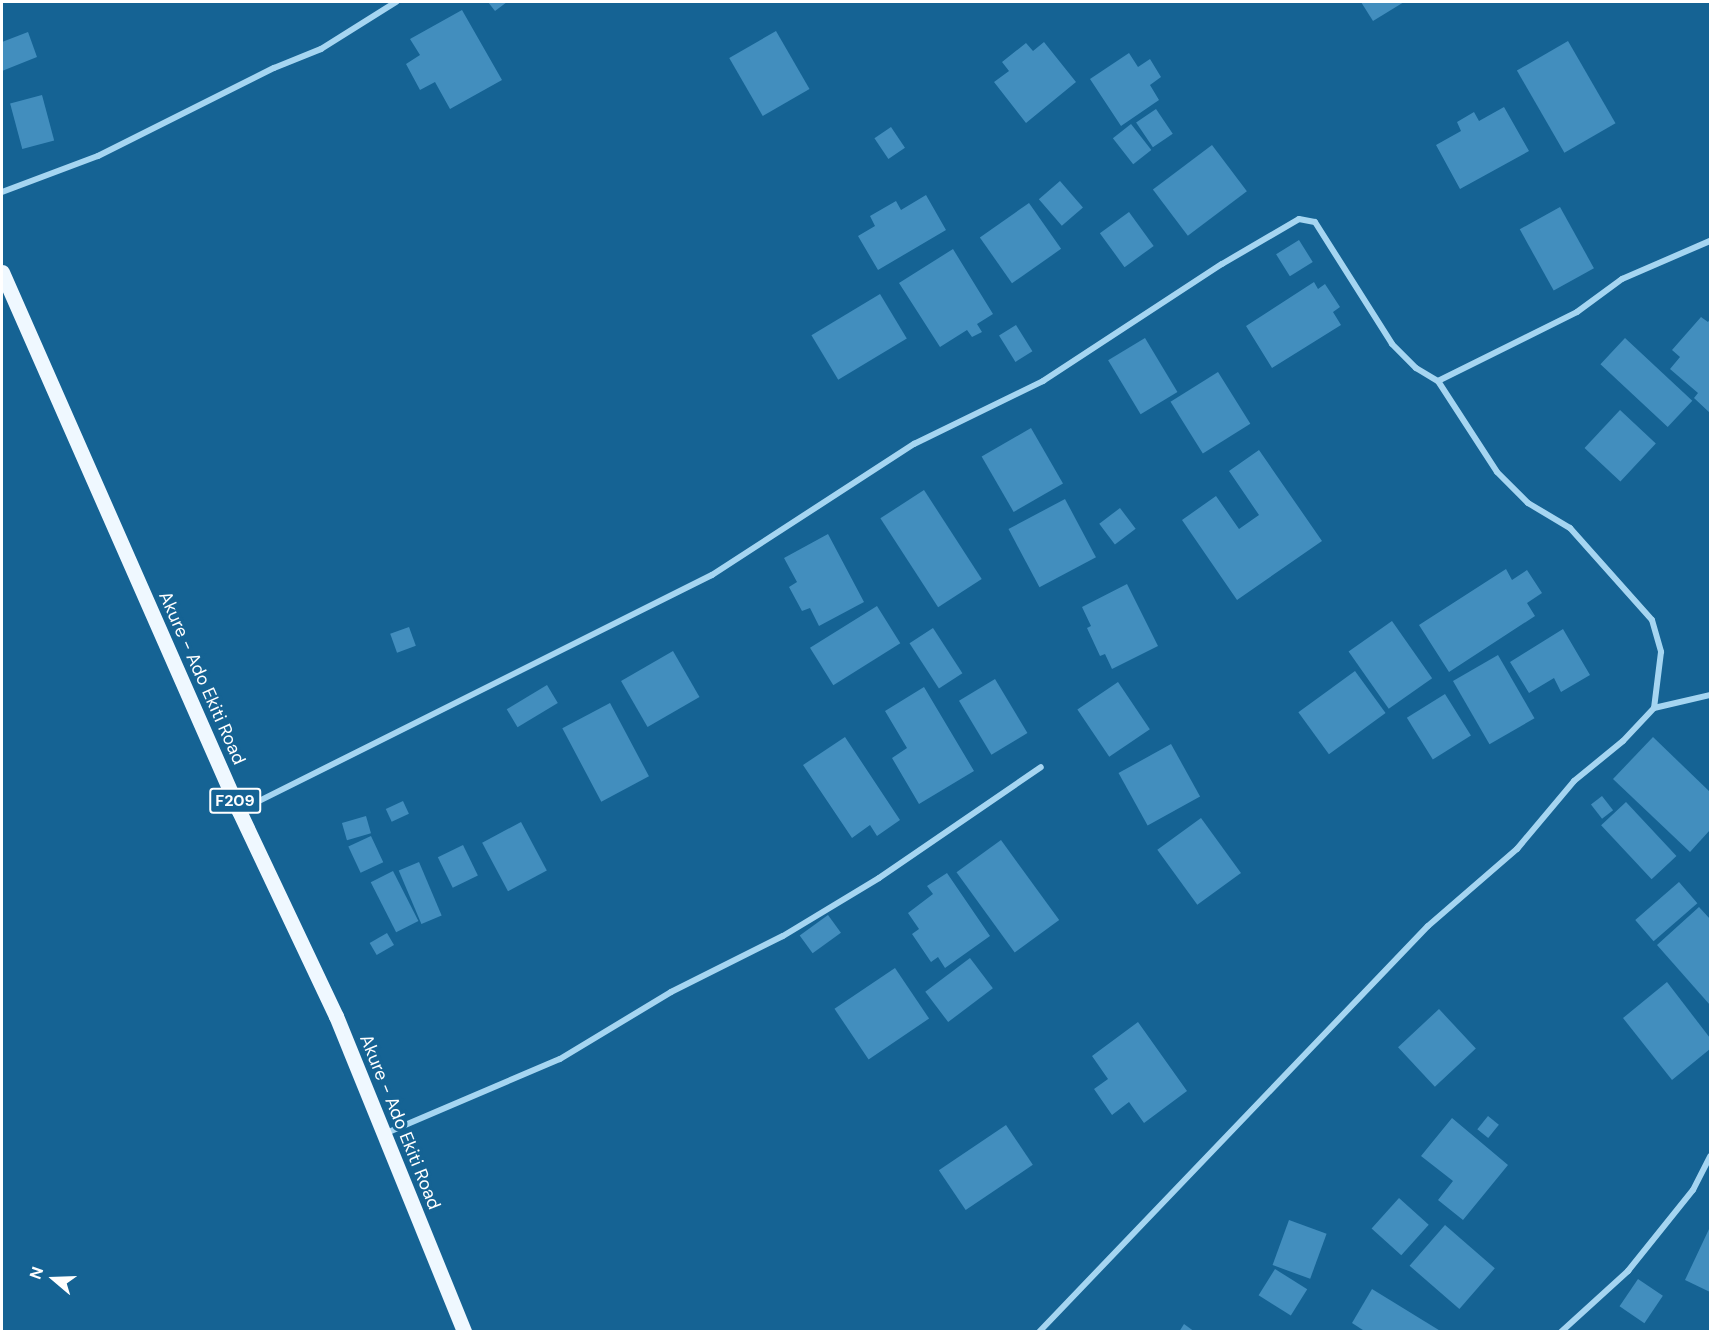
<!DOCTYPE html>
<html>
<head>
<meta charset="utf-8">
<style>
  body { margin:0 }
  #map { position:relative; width:1712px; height:1333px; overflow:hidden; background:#156394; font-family:"DM Sans",sans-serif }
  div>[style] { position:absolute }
  .building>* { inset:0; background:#428ebe; transform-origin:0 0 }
  .minor>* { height:6px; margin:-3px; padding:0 3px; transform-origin:3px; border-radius:3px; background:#a5d5f1 }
  .primary>* { height:15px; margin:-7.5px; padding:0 7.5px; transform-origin:7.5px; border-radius:7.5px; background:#eff8ff }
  span { translate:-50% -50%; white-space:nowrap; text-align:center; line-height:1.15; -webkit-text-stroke:6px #156394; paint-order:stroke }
  .shield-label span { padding:2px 4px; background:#156394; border:2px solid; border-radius:4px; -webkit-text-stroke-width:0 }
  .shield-label { font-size:16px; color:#fff; font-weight:700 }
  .street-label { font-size:18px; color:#fff }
  .frame { position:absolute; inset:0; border:3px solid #fff; pointer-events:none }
  .north { position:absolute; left:24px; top:1249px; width:60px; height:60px; -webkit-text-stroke:4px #156394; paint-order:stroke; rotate:289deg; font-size:16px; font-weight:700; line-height:24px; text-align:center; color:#fff }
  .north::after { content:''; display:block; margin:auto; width:21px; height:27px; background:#fff; clip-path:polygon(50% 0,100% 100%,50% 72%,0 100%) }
</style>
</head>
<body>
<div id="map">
  <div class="building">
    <i style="clip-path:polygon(488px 2px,507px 2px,495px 11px)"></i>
    <i style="clip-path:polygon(1361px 2px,1404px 2px,1373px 21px)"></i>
    <i style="clip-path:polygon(462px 10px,502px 80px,450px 109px,435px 82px,420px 90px,406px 64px,420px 55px,410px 39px)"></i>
    <i style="left:776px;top:31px;width:67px;height:54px;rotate:60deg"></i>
    <i style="clip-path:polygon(28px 32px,37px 57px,2px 71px,2px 42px)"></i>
    <i style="left:1568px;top:41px;width:95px;height:59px;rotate:60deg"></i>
    <i style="clip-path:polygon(1044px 42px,1076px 82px,1026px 123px,994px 82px,1009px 71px,1002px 62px,1026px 43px,1033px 51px)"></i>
    <i style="clip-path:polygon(1129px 53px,1138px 67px,1150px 59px,1161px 77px,1150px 85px,1159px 100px,1121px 126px,1090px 79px)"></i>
    <i style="left:42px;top:95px;width:47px;height:33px;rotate:75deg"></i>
    <i style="clip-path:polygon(1504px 107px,1529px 151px,1460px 189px,1436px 145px,1461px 131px,1457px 122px,1474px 112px,1479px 121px)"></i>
    <i style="left:1156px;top:109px;width:30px;height:24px;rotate:56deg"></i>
    <i style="left:1131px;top:124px;width:33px;height:23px;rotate:52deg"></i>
    <i style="left:891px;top:127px;width:25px;height:20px;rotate:56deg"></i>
    <i style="left:1212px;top:145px;width:58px;height:74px;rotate:53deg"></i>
    <i style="left:1060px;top:181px;width:35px;height:28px;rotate:49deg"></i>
    <i style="clip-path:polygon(926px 195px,946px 230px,878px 270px,858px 236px,875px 226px,870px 216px,896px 201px,901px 210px)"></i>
    <i style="left:1029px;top:203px;width:56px;height:60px;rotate:55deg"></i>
    <i style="left:1560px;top:207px;width:70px;height:46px;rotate:61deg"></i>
    <i style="left:1129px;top:212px;width:42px;height:36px;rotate:54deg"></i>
    <i style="left:1299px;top:240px;width:26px;height:27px;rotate:58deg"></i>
    <i style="clip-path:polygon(953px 249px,993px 314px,977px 324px,982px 332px,972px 337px,967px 330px,940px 347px,899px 283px)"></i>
    <i style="clip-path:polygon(1314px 282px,1318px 289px,1325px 284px,1340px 307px,1333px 312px,1341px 325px,1272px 368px,1246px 326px)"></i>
    <i style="left:880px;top:294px;width:52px;height:80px;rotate:59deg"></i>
    <i style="clip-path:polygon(1701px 317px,1708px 322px,1710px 319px,1710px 413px,1694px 398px,1698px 393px,1670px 369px,1680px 357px,1672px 350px)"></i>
    <i style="left:1016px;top:325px;width:31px;height:20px;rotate:58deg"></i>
    <i style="left:1145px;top:338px;width:63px;height:43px;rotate:59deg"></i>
    <i style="left:1625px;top:338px;width:92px;height:36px;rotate:43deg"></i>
    <i style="left:1218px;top:372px;width:61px;height:56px;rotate:58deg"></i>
    <i style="left:1620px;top:410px;width:49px;height:52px;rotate:43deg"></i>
    <i style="left:1031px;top:428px;width:64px;height:57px;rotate:60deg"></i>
    <i style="clip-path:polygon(1259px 450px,1322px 541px,1237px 600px,1182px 520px,1216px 496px,1239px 529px,1259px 515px,1229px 471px)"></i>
    <i style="left:924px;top:490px;width:106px;height:52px;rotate:57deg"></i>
    <i style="left:1065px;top:499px;width:66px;height:64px;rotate:62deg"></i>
    <i style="left:1120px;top:508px;width:26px;height:26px;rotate:53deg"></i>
    <i style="clip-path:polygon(828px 534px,864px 602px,819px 626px,810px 608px,802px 611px,789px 587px,797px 582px,784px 558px)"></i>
    <i style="clip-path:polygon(1506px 569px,1512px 580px,1527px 570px,1542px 593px,1527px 603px,1535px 616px,1449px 672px,1419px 625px)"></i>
    <i style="clip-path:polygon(1127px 584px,1158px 646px,1112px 669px,1105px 654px,1100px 656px,1087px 628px,1091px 626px,1082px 607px)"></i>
    <i style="left:877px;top:606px;width:44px;height:79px;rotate:58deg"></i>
    <i style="left:1392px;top:621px;width:70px;height:53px;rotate:55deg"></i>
    <i style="left:409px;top:627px;width:20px;height:20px;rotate:70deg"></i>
    <i style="left:933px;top:628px;width:54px;height:28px;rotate:57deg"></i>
    <i style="clip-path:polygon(1563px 629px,1590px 675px,1561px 692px,1554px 678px,1529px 693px,1510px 662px)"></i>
    <i style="left:673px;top:651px;width:53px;height:60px;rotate:60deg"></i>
    <i style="left:1498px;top:655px;width:73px;height:52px;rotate:60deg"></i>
    <i style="left:1355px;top:671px;width:52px;height:70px;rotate:54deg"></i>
    <i style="left:995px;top:679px;width:63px;height:42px;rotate:59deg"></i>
    <i style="left:1118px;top:682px;width:57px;height:49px;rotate:56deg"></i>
    <i style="left:547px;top:685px;width:21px;height:47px;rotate:59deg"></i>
    <i style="clip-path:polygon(924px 687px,974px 771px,919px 804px,892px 758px,907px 748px,885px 711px)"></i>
    <i style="left:1445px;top:694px;width:49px;height:45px;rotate:58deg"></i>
    <i style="left:610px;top:703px;width:83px;height:54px;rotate:62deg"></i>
    <i style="clip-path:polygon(845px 737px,900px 820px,877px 836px,870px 825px,852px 838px,803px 765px)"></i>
    <i style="clip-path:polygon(1653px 737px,1710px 792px,1710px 830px,1690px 852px,1613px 779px)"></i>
    <i style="left:1171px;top:744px;width:60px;height:60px;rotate:61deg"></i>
    <i style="left:1602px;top:796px;width:18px;height:14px;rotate:52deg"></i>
    <i style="left:403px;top:801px;width:14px;height:19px;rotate:65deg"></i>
    <i style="left:1626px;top:802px;width:74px;height:34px;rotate:47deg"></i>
    <i style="left:366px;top:816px;width:18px;height:25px;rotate:74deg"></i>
    <i style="left:1201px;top:818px;width:68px;height:54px;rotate:54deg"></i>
    <i style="left:521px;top:822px;width:55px;height:44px;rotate:62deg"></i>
    <i style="left:371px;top:836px;width:29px;height:25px;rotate:65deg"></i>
    <i style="left:1001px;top:840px;width:99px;height:55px;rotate:54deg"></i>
    <i style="left:463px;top:845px;width:34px;height:28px;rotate:64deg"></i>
    <i style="left:419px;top:862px;width:58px;height:22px;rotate:67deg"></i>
    <i style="left:393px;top:871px;width:56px;height:25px;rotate:63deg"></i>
    <i style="clip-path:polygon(947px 873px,990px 936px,945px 968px,938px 957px,931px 962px,912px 934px,919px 929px,908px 913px,933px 894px,927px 886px)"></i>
    <i style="left:1679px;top:882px;width:28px;height:58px;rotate:49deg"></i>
    <i style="clip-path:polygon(1699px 907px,1710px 919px,1710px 1005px,1657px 945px)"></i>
    <i style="left:828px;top:915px;width:22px;height:35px;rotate:54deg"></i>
    <i style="left:387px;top:933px;width:14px;height:20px;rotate:60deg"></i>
    <i style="left:970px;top:958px;width:38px;height:56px;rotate:53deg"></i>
    <i style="left:895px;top:968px;width:61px;height:73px;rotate:56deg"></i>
    <i style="clip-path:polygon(1667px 982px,1710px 1038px,1710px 1049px,1672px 1080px,1623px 1018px)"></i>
    <i style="left:1439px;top:1009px;width:54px;height:56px;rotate:47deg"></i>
    <i style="clip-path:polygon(1138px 1022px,1187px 1091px,1144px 1123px,1129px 1102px,1112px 1115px,1094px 1089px,1108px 1079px,1092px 1056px)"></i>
    <i style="left:1488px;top:1116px;width:14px;height:17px;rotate:39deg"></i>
    <i style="clip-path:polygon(1452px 1118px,1508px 1165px,1463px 1220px,1438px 1200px,1453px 1181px,1421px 1156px)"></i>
    <i style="left:1006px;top:1125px;width:48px;height:81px;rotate:56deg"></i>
    <i style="left:1399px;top:1198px;width:40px;height:41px;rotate:42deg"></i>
    <i style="left:1289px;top:1220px;width:40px;height:48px;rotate:20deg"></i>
    <i style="left:1445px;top:1225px;width:66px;height:54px;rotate:41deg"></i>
    <i style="clip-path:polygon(1710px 1227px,1710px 1292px,1685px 1280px)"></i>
    <i style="left:1275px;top:1269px;width:38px;height:31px;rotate:32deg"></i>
    <i style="left:1638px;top:1279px;width:30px;height:33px;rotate:34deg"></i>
    <i style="clip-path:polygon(1372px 1289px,1442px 1332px,1366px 1332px,1352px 1323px)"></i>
    <i style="clip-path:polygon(1184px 1324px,1195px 1332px,1179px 1332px)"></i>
  </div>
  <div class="minor">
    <i style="left:2px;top:192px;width:103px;rotate:-20.6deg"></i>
    <i style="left:98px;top:156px;width:197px;rotate:-26.6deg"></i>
    <i style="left:274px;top:68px;width:51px;rotate:-22deg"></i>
    <i style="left:321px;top:49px;width:89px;rotate:-32.1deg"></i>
    <i style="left:1438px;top:381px;width:155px;rotate:-26.4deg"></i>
    <i style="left:1577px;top:312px;width:56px;rotate:-36.3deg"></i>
    <i style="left:1622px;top:279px;width:96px;rotate:-23.4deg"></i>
    <i style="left:239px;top:811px;width:529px;rotate:-26.52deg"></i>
    <i style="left:712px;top:575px;width:241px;rotate:-33deg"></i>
    <i style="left:914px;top:444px;width:144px;rotate:-26deg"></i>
    <i style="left:1043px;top:381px;width:214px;rotate:-33.2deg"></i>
    <i style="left:1222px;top:264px;width:89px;rotate:-30.3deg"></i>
    <i style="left:1299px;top:219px;width:16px;rotate:11deg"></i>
    <i style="left:1315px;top:222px;width:144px;rotate:57.7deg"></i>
    <i style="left:1392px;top:344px;width:34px;rotate:45deg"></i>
    <i style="left:1416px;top:368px;width:26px;rotate:31deg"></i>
    <i style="left:1438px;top:381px;width:108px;rotate:57deg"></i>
    <i style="left:1497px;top:472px;width:44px;rotate:45deg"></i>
    <i style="left:1528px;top:503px;width:49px;rotate:30.8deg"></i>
    <i style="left:1570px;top:528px;width:123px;rotate:48.3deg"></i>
    <i style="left:1652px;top:620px;width:33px;rotate:74deg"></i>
    <i style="left:1661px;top:652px;width:56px;rotate:97.1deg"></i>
    <i style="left:384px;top:1134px;width:191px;rotate:-23.1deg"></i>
    <i style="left:560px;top:1059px;width:130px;rotate:-31.1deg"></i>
    <i style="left:671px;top:992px;width:125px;rotate:-26.6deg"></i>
    <i style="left:783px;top:936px;width:112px;rotate:-31.1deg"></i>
    <i style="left:879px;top:878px;width:196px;rotate:-34.4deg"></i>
    <i style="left:1039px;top:1332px;width:562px;rotate:-46.23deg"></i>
    <i style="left:1428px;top:926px;width:118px;rotate:-40.9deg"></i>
    <i style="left:1517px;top:849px;width:89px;rotate:-50deg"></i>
    <i style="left:1574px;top:781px;width:63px;rotate:-39.2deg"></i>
    <i style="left:1623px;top:741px;width:45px;rotate:-46.8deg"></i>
    <i style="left:1654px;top:708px;width:57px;rotate:-13.1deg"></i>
    <i style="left:1561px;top:1332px;width:91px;rotate:-42.3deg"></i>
    <i style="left:1628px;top:1271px;width:104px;rotate:-51.3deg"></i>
    <i style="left:1693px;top:1190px;width:38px;rotate:-63deg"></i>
  </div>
  <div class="primary">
    <i style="left:2px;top:272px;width:589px;rotate:66.26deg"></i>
    <i style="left:239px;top:811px;width:227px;rotate:64.7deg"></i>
    <i style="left:336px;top:1016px;width:341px;rotate:67.9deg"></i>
  </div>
  <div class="shield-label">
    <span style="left:235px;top:801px">F209</span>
  </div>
  <div class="street-label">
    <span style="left:202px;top:678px;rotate:66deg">Akure - Ado Ekiti Road</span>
    <span style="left:400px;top:1122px;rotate:68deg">Akure - Ado Ekiti Road</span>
  </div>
  <div class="frame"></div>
  <div class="north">N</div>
</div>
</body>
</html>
